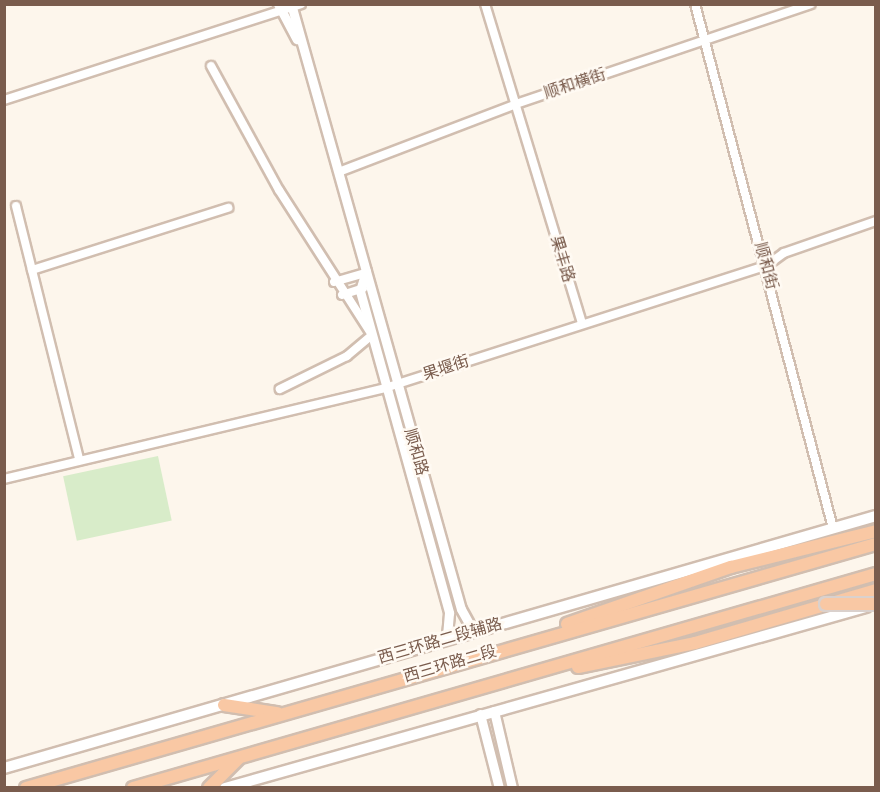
<!DOCTYPE html>
<html>
<head>
<meta charset="utf-8">
<style>
  body { margin:0 }
  #map { position:relative; width:880px; height:792px; overflow:hidden; background:#fdf6ec; font-family:Roboto,"Noto Sans SC",sans-serif }
  div>[style] { position:absolute }
  .green>* { inset:0; background:#d8ecc9; transform-origin:0 0 }
  .roads { filter:drop-shadow(2px 0 #d1beb0) drop-shadow(-2px 0 #d1beb0) drop-shadow(0 2px #d1beb0) drop-shadow(0 -2px #d1beb0) }
  .minor>* { height:8px; margin:-4px; padding:0 4px; transform-origin:4px; border-radius:4px; background:#fff }
  .tertiary>* { height:9px; margin:-4.5px; padding:0 4.5px; transform-origin:4.5px; border-radius:4.5px; background:#fff }
  .secondary>* { height:10px; margin:-5px; padding:0 5px; transform-origin:5px; border-radius:5px; background:#fff }
  .trunk>* { height:12px; margin:-6px; padding:0 6px; transform-origin:6px; border-radius:6px; background:#f9c8a4 }
  .bridges { filter:drop-shadow(2px 0 #dad1cd) drop-shadow(-2px 0 #dad1cd) drop-shadow(0 2px #dad1cd) drop-shadow(0 -2px #dad1cd) }
  .trunk-bridge>* { height:12px; margin:-6px; padding:0 6px; transform-origin:6px; border-radius:6px; background:#f9c8a4 }
  span { translate:-50% -50%; white-space:nowrap; text-align:center; line-height:1.15; -webkit-text-stroke:5px #fffaf3; paint-order:stroke }
  .street-label { font-size:16px; color:#7a5c4d }
  .frame { position:absolute; inset:0; border:6px solid #7a5c4d; pointer-events:none }
</style>
</head>
<body>
<div id="map">
  <div class="green">
    <i style="left:158px;top:456px;width:66px;height:97px;rotate:78deg"></i>
  </div>
  <div class="roads">
    <div class="minor">
      <i style="left:485px;top:4px;width:333px;rotate:73.1deg"></i>
      <i style="left:695px;top:4px;width:542px;rotate:75.25deg"></i>
      <i style="left:211px;top:66px;width:141px;rotate:61.3deg"></i>
      <i style="left:279px;top:190px;width:172px;rotate:57.3deg"></i>
      <i style="left:372px;top:335px;width:33px;rotate:140deg"></i>
      <i style="left:347px;top:356px;width:75px;rotate:153.8deg"></i>
      <i style="left:4px;top:100px;width:312px;rotate:-17.9deg"></i>
      <i style="left:341px;top:171px;width:187px;rotate:-20.9deg"></i>
      <i style="left:516px;top:104px;width:311px;rotate:-18.7deg"></i>
      <i style="left:16px;top:206px;width:261px;rotate:76deg"></i>
      <i style="left:32px;top:270px;width:206px;rotate:-17.6deg"></i>
      <i style="left:334px;top:282px;width:32px;rotate:-16deg"></i>
      <i style="left:342px;top:295px;width:22px;rotate:-18deg"></i>
      <i style="left:4px;top:479px;width:392px;rotate:-13.4deg"></i>
      <i style="left:385px;top:388px;width:400px;rotate:-17.8deg"></i>
      <i style="left:766px;top:266px;width:22px;rotate:-36deg"></i>
      <i style="left:784px;top:253px;width:97px;rotate:-19.2deg"></i>
    </div>
    <div class="tertiary">
      <i style="left:278px;top:4px;width:40px;rotate:62deg"></i>
      <i style="left:291px;top:4px;width:628px;rotate:74.31deg"></i>
      <i style="left:461px;top:609px;width:25px;rotate:61deg"></i>
      <i style="left:366px;top:271px;width:21px;rotate:107deg"></i>
      <i style="left:360px;top:291px;width:334px;rotate:74.5deg"></i>
      <i style="left:449px;top:613px;width:25px;rotate:95deg"></i>
      <i style="left:494px;top:711px;width:79px;rotate:76.8deg"></i>
      <i style="left:480px;top:714px;width:76px;rotate:75.6deg"></i>
    </div>
    <div class="secondary">
      <i style="left:4px;top:768px;width:908px;rotate:-16.12deg"></i>
      <i style="left:225px;top:788px;width:666px;rotate:-15.77deg"></i>
    </div>
    <div class="trunk">
      <i style="left:567px;top:624px;width:174px;rotate:-19.2deg"></i>
      <i style="left:731px;top:567px;width:149px;rotate:-13.9deg"></i>
      <i style="left:578px;top:667px;width:119px;rotate:-11.6deg"></i>
      <i style="left:695px;top:643px;width:189px;rotate:-16.3deg"></i>
      <i style="left:224px;top:705px;width:54px;rotate:8.6deg"></i>
      <i style="left:26px;top:788px;width:884px;rotate:-16.02deg"></i>
      <i style="left:133px;top:788px;width:773px;rotate:-16.07deg"></i>
      <i style="left:209px;top:788px;width:41px;rotate:-45deg"></i>
    </div>
  </div>
  <div class="bridges">
    <div class="trunk-bridge">
      <i style="left:826px;top:604px;width:50px"></i>
    </div>
  </div>
  <div class="street-label">
    <span style="left:575px;top:84px;rotate:-18deg">顺和横街</span>
    <span style="left:562px;top:259px;rotate:73deg">果丰路</span>
    <span style="left:766px;top:266px;rotate:75deg">顺和街</span>
    <span style="left:446px;top:368px;rotate:-18deg">果堰街</span>
    <span style="left:416px;top:452px;rotate:74deg">顺和路</span>
    <span style="left:440px;top:641px;rotate:-16deg">西三环路二段辅路</span>
    <span style="left:450px;top:664px;rotate:-16deg">西三环路二段</span>
  </div>
  <div class="frame"></div>
</div>
</body>
</html>
